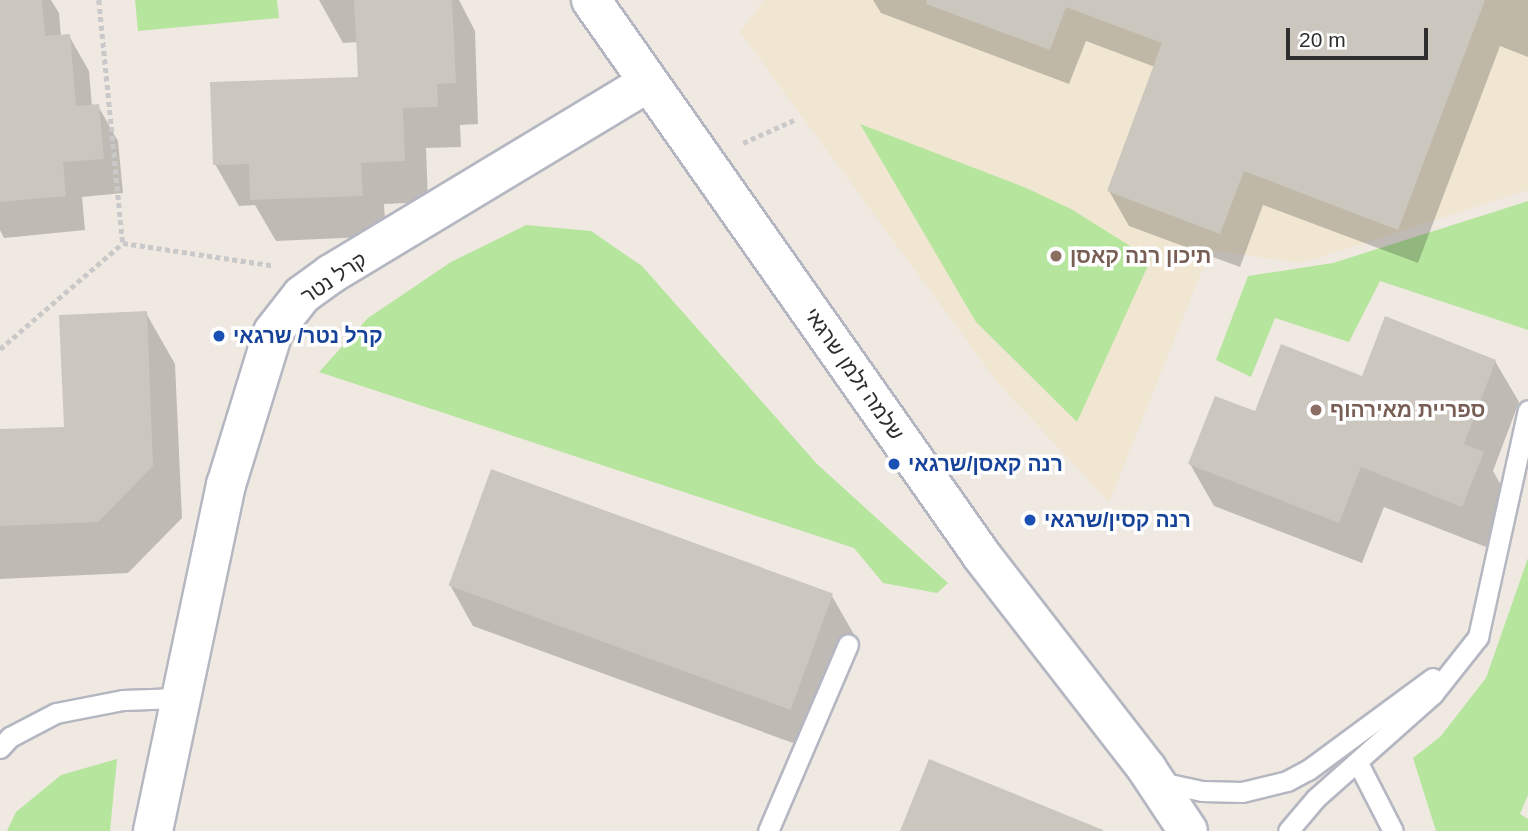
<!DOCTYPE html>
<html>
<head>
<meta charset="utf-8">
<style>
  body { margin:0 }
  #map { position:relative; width:1528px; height:831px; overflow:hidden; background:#efe9e1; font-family:Helvetica,"Noto Sans Hebrew",sans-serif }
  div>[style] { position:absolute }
  .education>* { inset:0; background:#f0e6d1 }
  .green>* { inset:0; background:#b6e59e }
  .shadow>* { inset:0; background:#0003 }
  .building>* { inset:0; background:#cbc7bf; transform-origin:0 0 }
  .path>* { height:4.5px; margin-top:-2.25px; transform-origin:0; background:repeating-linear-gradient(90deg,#c9c9c9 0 5px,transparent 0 8.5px) }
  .roads { filter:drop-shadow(2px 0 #b4b7c1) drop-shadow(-2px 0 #b4b7c1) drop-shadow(0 2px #b4b7c1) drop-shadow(0 -2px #b4b7c1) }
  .service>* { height:19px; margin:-9.5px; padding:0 9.5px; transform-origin:9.5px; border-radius:9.5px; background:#fff }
  .tertiary>* { height:38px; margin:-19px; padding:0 19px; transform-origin:19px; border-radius:19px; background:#fff }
  .dots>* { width:19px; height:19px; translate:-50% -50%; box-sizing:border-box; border:4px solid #fff; border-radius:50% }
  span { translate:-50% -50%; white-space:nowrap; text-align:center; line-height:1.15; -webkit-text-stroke:7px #fff; paint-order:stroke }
  .education-label { font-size:21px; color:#785e54; font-weight:700 }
  .left { translate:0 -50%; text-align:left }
  .street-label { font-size:21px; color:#2e2e2e }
  .transit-label { font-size:21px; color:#164399; font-weight:700 }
  .scale { position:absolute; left:1286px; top:28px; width:142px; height:32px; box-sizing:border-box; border:4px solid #2e2e2e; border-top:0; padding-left:9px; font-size:21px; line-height:24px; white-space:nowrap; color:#2e2e2e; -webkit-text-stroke:5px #fff; paint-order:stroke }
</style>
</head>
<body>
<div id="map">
  <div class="education">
    <i style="clip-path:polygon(764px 0,1528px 0,1528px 190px,1302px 263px,1210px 250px,1109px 502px,998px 383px,740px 32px)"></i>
  </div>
  <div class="green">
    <i style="clip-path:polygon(135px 0,277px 0,279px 18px,138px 31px)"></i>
    <i style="clip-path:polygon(860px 124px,1024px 187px,1071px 209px,1151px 259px,1077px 422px,976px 322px)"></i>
    <i style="clip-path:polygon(1528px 201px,1528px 330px,1380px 281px,1349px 342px,1275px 318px,1251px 377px,1216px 360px,1248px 276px,1333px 263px)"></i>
    <i style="clip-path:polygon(526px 225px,591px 231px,642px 266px,817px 464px,948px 583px,937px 593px,883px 583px,854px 548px,319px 372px,368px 318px,451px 262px)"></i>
    <i style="clip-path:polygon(1528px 558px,1528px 795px,1520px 814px,1528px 819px,1528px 831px,1436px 831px,1413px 758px,1440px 737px,1486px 678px)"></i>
    <i style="clip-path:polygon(117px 759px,110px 831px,7px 831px,16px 812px,61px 775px)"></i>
  </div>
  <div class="shadow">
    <i style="clip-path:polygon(0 0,51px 0,59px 13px,61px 37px,69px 36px,89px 71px,92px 107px,98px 106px,118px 141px,123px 193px,82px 197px,85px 230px,4px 238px,0 230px)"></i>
    <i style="clip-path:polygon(319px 0,459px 0,475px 31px,478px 124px,460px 125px,461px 147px,426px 148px,428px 202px,384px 204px,386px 236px,276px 241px,255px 205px,239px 206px,215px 164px,360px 78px,358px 42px,343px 43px)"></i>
    <i style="clip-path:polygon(873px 0,1528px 0,1528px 57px,1500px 46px,1418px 263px,1263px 205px,1240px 267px,1129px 226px,1109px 191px,1155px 67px,1086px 41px,1069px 84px,881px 13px)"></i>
    <i style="clip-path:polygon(146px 313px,175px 364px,182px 518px,128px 573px,0 579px,0 431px,66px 429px)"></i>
    <i style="clip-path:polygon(1495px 361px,1519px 402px,1493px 471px,1506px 494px,1486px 547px,1384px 507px,1362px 563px,1214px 506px,1190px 464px,1256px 413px,1363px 379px)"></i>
    <i style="clip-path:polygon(450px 585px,832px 596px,856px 638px,815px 751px,473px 626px)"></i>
  </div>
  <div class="building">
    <i style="clip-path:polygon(0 0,42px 0,45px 36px,70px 34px,76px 106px,99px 104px,104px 159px,63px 162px,66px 196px,0 202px)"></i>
    <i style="clip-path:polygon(354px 0,452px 0,456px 83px,437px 84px,438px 107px,403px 108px,405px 161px,361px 163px,363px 196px,250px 200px,249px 164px,213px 165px,210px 82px,358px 77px)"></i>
    <i style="clip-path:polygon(927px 0,1485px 0,1398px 230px,1244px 171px,1220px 234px,1107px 191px,1162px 43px,1066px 7px,1050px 50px,926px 4px)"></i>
    <i style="clip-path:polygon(147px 311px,153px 466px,98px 522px,0 526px,0 429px,64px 427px,59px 315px)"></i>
    <i style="clip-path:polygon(1385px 316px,1496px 360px,1464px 444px,1484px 452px,1462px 507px,1361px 467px,1339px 523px,1188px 464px,1215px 396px,1255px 411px,1281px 344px,1362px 376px)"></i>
    <i style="left:491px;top:469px;width:364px;height:124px;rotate:20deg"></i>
    <i style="clip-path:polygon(929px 759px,1103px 830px,1103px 831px,900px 831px)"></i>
  </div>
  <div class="path">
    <i style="left:99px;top:0;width:244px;rotate:84.4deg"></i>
    <i style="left:123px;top:243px;width:150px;rotate:8.5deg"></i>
    <i style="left:743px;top:143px;width:56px;rotate:-24.3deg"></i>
    <i style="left:0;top:349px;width:162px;rotate:-40.8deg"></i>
  </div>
  <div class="roads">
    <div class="service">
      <i style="left:0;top:748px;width:15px;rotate:-48deg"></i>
      <i style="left:10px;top:737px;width:52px;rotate:-27.6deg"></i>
      <i style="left:56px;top:713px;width:68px;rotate:-11deg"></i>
      <i style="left:123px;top:700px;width:56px;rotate:-2deg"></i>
      <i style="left:1358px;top:763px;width:76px;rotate:62.8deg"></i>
      <i style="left:1160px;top:782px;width:43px;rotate:12.1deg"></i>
      <i style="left:1202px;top:791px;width:40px;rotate:1.4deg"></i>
      <i style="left:1242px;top:792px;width:46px;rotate:-13.7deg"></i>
      <i style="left:1287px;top:781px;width:24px;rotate:-28deg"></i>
      <i style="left:1308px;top:770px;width:155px;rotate:-36.4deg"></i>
      <i style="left:768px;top:831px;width:203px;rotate:-66.8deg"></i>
      <i style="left:1288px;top:831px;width:43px;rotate:-49.7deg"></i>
      <i style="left:1316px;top:798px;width:157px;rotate:-41.6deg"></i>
      <i style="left:1433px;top:694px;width:73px;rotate:-51.7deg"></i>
      <i style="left:1478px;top:637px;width:232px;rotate:-77.6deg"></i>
    </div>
    <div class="tertiary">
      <i style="left:591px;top:0;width:680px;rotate:54.88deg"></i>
      <i style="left:982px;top:556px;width:269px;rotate:52.2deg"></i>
      <i style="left:1147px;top:769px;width:74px;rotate:56.5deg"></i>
      <i style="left:153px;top:831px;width:354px;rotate:-78.1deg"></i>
      <i style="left:226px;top:485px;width:160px;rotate:-72.9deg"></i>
      <i style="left:273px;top:332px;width:47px;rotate:-51.9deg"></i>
      <i style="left:302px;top:295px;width:36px;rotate:-36deg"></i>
      <i style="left:331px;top:274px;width:370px;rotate:-31.1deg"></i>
    </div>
  </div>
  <div class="dots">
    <i style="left:1056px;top:256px;background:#8d6e63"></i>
    <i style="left:219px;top:336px;background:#1a4fb4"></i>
    <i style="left:1316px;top:410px;background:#8d6e63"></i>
    <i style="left:894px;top:464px;background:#1a4fb4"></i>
    <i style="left:1030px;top:520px;background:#1a4fb4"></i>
  </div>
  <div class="education-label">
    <span class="left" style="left:1070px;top:256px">תיכון רנה קאסן</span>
    <span class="left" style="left:1330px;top:410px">ספריית מאירהוף</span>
  </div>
  <div class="street-label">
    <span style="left:334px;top:278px;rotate:-34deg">קרל נטר</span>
    <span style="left:854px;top:374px;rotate:55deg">שלמה זלמן שרגאי</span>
  </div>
  <div class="transit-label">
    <span class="left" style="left:233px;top:336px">קרל נטר/ שרגאי</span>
    <span class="left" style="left:908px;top:464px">רנה קאסן/שרגאי</span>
    <span class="left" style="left:1044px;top:520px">רנה קסין/שרגאי</span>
  </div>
  <div class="scale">20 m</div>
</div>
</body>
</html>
